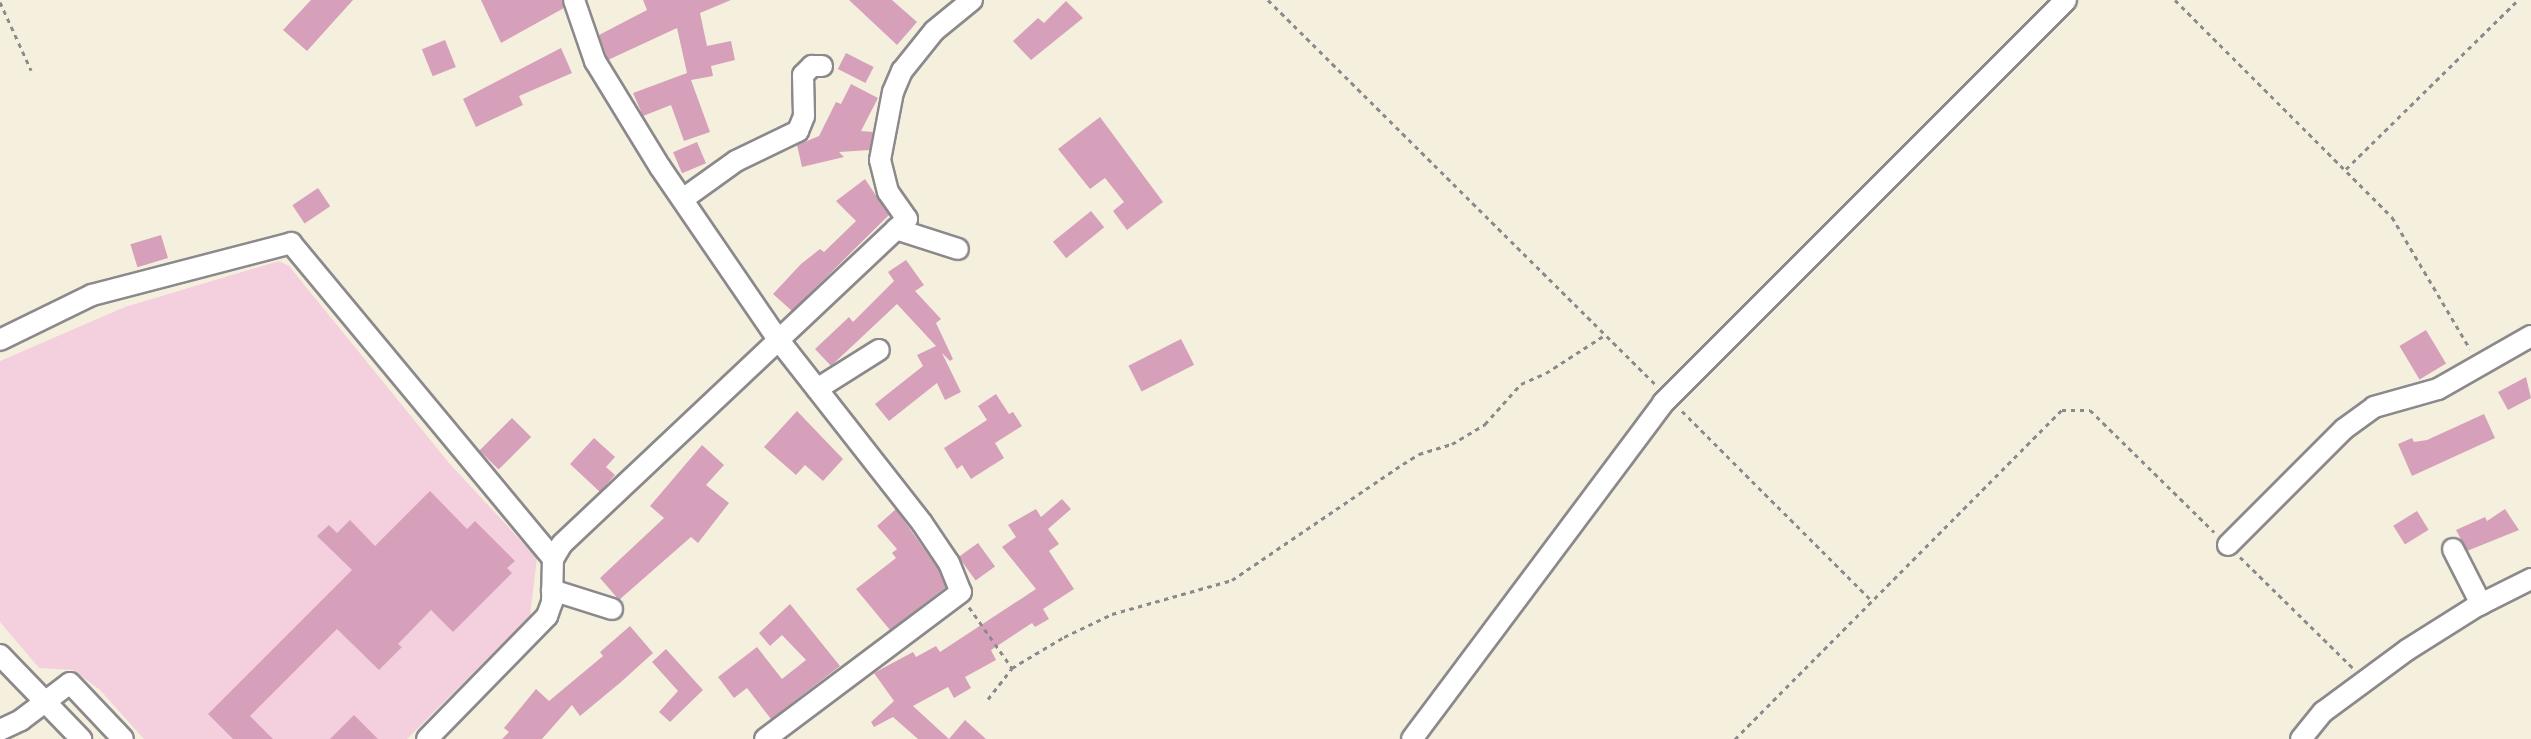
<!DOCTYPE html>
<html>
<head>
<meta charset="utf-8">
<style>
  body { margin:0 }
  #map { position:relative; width:2531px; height:739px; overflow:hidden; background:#f5f0de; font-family:Caveat,sans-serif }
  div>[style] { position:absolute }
  .built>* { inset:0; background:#f4cfde }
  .building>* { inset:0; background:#d6a0bb; transform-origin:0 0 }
  .path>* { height:3px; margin-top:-1.5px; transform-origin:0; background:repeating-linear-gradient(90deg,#8c898c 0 4.5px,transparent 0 9px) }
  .roads { filter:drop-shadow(2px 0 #8c898c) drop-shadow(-2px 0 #8c898c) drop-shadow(0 2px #8c898c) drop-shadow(0 -2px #8c898c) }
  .minor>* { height:20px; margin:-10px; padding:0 10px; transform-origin:10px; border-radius:10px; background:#fff }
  span { translate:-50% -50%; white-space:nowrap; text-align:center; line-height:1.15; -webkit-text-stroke:5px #fff; paint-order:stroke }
</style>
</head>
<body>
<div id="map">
  <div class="built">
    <i style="clip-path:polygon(279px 261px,289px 266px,449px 463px,537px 558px,530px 616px,407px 739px,144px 739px,100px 690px,73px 670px,39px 668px,0 622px,0 361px,125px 307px)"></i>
  </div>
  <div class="building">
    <i style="clip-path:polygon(311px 0,353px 0,307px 51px,283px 30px)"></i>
    <i style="clip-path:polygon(481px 0,562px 0,564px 8px,501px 43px)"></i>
    <i style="clip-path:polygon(643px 0,731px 0,700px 13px,707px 46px,731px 41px,735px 60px,711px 66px,713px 76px,691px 80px,710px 132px,684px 141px,671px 105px,643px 116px,633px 93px,687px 73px,677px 28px,608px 60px,599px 35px,647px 10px)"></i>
    <i style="clip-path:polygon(849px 0,892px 0,917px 22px,897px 45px)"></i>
    <i style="clip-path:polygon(1066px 1px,1083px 18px,1031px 60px,1013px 41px,1038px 18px,1044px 23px)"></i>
    <i style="left:445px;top:40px;width:29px;height:25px;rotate:68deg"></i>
    <i style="clip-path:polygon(561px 48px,572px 73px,519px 96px,523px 105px,476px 127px,463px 99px)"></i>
    <i style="left:846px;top:53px;width:31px;height:18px;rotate:27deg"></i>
    <i style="clip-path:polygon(851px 84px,878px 98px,861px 131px,873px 132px,870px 150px,839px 152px,844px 157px,802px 167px,797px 145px,819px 136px,836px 102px,841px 104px)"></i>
    <i style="clip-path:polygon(1100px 117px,1163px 202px,1127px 230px,1113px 211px,1124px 202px,1105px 178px,1090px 189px,1058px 149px)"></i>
    <i style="left:697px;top:142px;width:23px;height:26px;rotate:67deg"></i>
    <i style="clip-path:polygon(865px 179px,889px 215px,792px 311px,773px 294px,801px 264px,820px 249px,824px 252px,856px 221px,836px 201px)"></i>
    <i style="left:318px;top:188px;width:22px;height:31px;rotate:56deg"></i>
    <i style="left:1091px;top:211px;width:21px;height:49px;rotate:51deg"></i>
    <i style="left:161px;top:235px;width:24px;height:32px;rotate:73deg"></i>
    <i style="clip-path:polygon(906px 260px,924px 285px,915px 291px,941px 319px,936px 323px,953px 359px,950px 361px,942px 353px,961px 392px,945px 400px,937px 383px,889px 421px,875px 404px,923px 366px,917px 355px,936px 346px,897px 304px,831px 366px,815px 349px,849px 317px,853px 322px,894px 281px,888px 272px)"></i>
    <i style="left:2426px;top:330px;width:39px;height:31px;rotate:59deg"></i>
    <i style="left:1181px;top:339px;width:29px;height:59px;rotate:63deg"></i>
    <i style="clip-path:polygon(2526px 377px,2531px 398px,2508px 410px,2498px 392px)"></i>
    <i style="clip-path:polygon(996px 394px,1009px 414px,1013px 412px,1022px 426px,995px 443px,1004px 458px,971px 479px,962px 465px,957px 469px,944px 448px,987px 420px,978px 406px)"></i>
    <i style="clip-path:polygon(797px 411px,843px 459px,823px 481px,805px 465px,796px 475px,764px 447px)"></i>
    <i style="clip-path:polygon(2484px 414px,2495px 438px,2412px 476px,2398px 444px,2412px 438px,2414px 442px,2427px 440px)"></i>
    <i style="left:512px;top:418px;width:27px;height:46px;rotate:45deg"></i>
    <i style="clip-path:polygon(594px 438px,615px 457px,606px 467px,615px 475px,600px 492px,570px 464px)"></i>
    <i style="clip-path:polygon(702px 445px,724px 465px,706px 485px,729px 503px,698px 543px,691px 537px,619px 600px,600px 578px,664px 518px,650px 506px)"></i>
    <i style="clip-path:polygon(430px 491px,467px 529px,475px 521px,515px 561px,507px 568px,512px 573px,453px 632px,431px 610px,398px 644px,402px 647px,379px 670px,337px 629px,250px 716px,273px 739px,233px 739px,208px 714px,352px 570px,317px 536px,329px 525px,337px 533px,350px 520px,375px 546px)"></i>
    <i style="clip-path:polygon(1062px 499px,1071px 509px,1048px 529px,1059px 544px,1049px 551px,1074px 589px,1043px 609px,1049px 619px,1035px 627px,1032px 623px,991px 650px,996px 660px,965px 677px,971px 688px,954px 698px,948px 687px,913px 706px,949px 739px,965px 720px,986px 739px,918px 739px,893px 717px,874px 727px,871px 722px,894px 701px,874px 673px,913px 652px,916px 657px,936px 646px,940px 652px,1036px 589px,1002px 547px,1016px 537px,1008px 525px,1036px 509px,1041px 517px)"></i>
    <i style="clip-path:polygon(896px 509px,938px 569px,946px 587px,890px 630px,856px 589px,896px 558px,892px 553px,897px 549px,877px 526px)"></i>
    <i style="clip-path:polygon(2505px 509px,2519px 530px,2467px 551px,2456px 530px,2485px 517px,2487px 521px)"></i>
    <i style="left:2417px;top:511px;width:22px;height:28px;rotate:58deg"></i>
    <i style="left:978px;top:543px;width:29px;height:24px;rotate:54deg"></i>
    <i style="clip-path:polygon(790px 604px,840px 666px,771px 719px,747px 688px,734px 698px,718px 677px,757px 647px,782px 679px,806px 660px,782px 635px,770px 646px,759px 633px)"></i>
    <i style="clip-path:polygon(630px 626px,653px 653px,621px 682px,580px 716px,572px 705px,542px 739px,502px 739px,509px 732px,504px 728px,536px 689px,549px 701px,603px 656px,600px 652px)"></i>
    <i style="clip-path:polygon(666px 649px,703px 690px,670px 722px,659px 712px,678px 691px,652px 662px)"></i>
    <i style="clip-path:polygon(354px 715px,378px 739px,330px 739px)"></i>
  </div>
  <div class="path">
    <i style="left:1268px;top:0;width:547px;rotate:44.78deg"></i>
    <i style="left:2175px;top:0;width:307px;rotate:45deg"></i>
    <i style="left:2392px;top:217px;width:153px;rotate:59.4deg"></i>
    <i style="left:0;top:2px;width:75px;rotate:65.5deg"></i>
    <i style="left:2346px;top:169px;width:241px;rotate:-44.5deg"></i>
    <i style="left:1682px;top:411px;width:267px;rotate:45deg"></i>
    <i style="left:2240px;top:557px;width:158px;rotate:44.5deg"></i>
    <i style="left:969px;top:607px;width:75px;rotate:54.8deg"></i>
    <i style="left:988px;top:699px;width:39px;rotate:-52deg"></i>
    <i style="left:1012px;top:668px;width:61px;rotate:-30.8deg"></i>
    <i style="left:1064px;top:637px;width:53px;rotate:-25.6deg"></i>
    <i style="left:1112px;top:614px;width:125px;rotate:-15.8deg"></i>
    <i style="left:1232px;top:580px;width:207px;rotate:-34.2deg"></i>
    <i style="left:1403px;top:464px;width:19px;rotate:-32deg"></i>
    <i style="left:1419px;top:454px;width:34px;rotate:-17deg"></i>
    <i style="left:1452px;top:444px;width:39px;rotate:-31deg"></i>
    <i style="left:1485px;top:424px;width:54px;rotate:-48deg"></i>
    <i style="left:1521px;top:384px;width:27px;rotate:-24deg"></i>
    <i style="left:1546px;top:373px;width:70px;rotate:-32.8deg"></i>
    <i style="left:1735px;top:739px;width:464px;rotate:-45.2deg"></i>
    <i style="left:2062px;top:410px;width:28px"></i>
    <i style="left:2090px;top:410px;width:174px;rotate:44.5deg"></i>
  </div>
  <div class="roads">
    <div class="minor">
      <i style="left:574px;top:0;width:65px;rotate:71deg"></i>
      <i style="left:595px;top:61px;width:124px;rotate:58.5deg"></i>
      <i style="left:660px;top:167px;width:207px;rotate:55.6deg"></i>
      <i style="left:777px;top:338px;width:235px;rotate:51.9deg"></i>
      <i style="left:922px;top:523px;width:48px;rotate:56deg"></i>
      <i style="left:949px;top:563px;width:31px;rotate:68deg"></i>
      <i style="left:961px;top:592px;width:245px;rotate:143.1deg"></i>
      <i style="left:683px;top:199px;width:65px;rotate:-35.6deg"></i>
      <i style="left:736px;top:161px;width:69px;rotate:-25.8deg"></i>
      <i style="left:798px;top:131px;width:16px;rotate:-68deg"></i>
      <i style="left:804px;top:116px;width:41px;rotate:-91.4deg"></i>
      <i style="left:803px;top:75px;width:13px;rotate:-45deg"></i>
      <i style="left:812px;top:66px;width:10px"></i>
      <i style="left:896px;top:229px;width:65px;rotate:17.9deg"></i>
      <i style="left:0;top:340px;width:102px;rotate:-26.1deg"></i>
      <i style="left:92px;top:295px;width:206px;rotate:-14.6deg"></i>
      <i style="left:291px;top:243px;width:410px;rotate:50.3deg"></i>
      <i style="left:817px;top:389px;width:73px;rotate:-32.2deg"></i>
      <i style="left:2228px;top:545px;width:164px;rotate:-45deg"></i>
      <i style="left:2344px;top:429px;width:37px;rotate:-36deg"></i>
      <i style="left:2374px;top:407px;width:66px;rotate:-15.7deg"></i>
      <i style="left:2438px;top:389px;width:107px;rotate:-29.7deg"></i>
      <i style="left:2453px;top:549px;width:62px;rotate:63deg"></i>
      <i style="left:552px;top:590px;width:63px;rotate:17.6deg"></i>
      <i style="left:0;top:655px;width:117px;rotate:46deg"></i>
      <i style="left:0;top:730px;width:23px;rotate:-25deg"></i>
      <i style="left:21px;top:720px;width:61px;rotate:-37.1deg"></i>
      <i style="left:70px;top:683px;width:77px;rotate:46.6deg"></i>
      <i style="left:427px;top:739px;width:172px;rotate:-45.7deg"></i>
      <i style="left:547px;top:616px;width:15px;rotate:-70deg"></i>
      <i style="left:552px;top:602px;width:43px;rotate:-88.7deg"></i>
      <i style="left:553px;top:559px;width:17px;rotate:-59deg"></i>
      <i style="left:562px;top:544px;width:474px;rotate:-43.3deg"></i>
      <i style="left:907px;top:219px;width:33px;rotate:-125deg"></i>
      <i style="left:888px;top:192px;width:33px;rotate:-104deg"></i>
      <i style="left:880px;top:160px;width:69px;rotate:-79.2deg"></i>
      <i style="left:893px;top:92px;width:23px;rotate:-67deg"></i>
      <i style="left:902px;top:71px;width:51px;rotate:-51.3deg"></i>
      <i style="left:934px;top:31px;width:49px;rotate:-39.2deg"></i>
      <i style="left:1412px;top:739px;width:419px;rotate:-53.2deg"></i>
      <i style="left:1663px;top:403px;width:570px;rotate:-45deg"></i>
      <i style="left:2301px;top:739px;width:35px;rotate:-51deg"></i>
      <i style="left:2323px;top:712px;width:104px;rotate:-36.4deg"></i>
      <i style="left:2407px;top:650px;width:83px;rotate:-32.2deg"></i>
      <i style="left:2477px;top:606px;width:60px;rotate:-26.6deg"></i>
    </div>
  </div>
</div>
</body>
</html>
